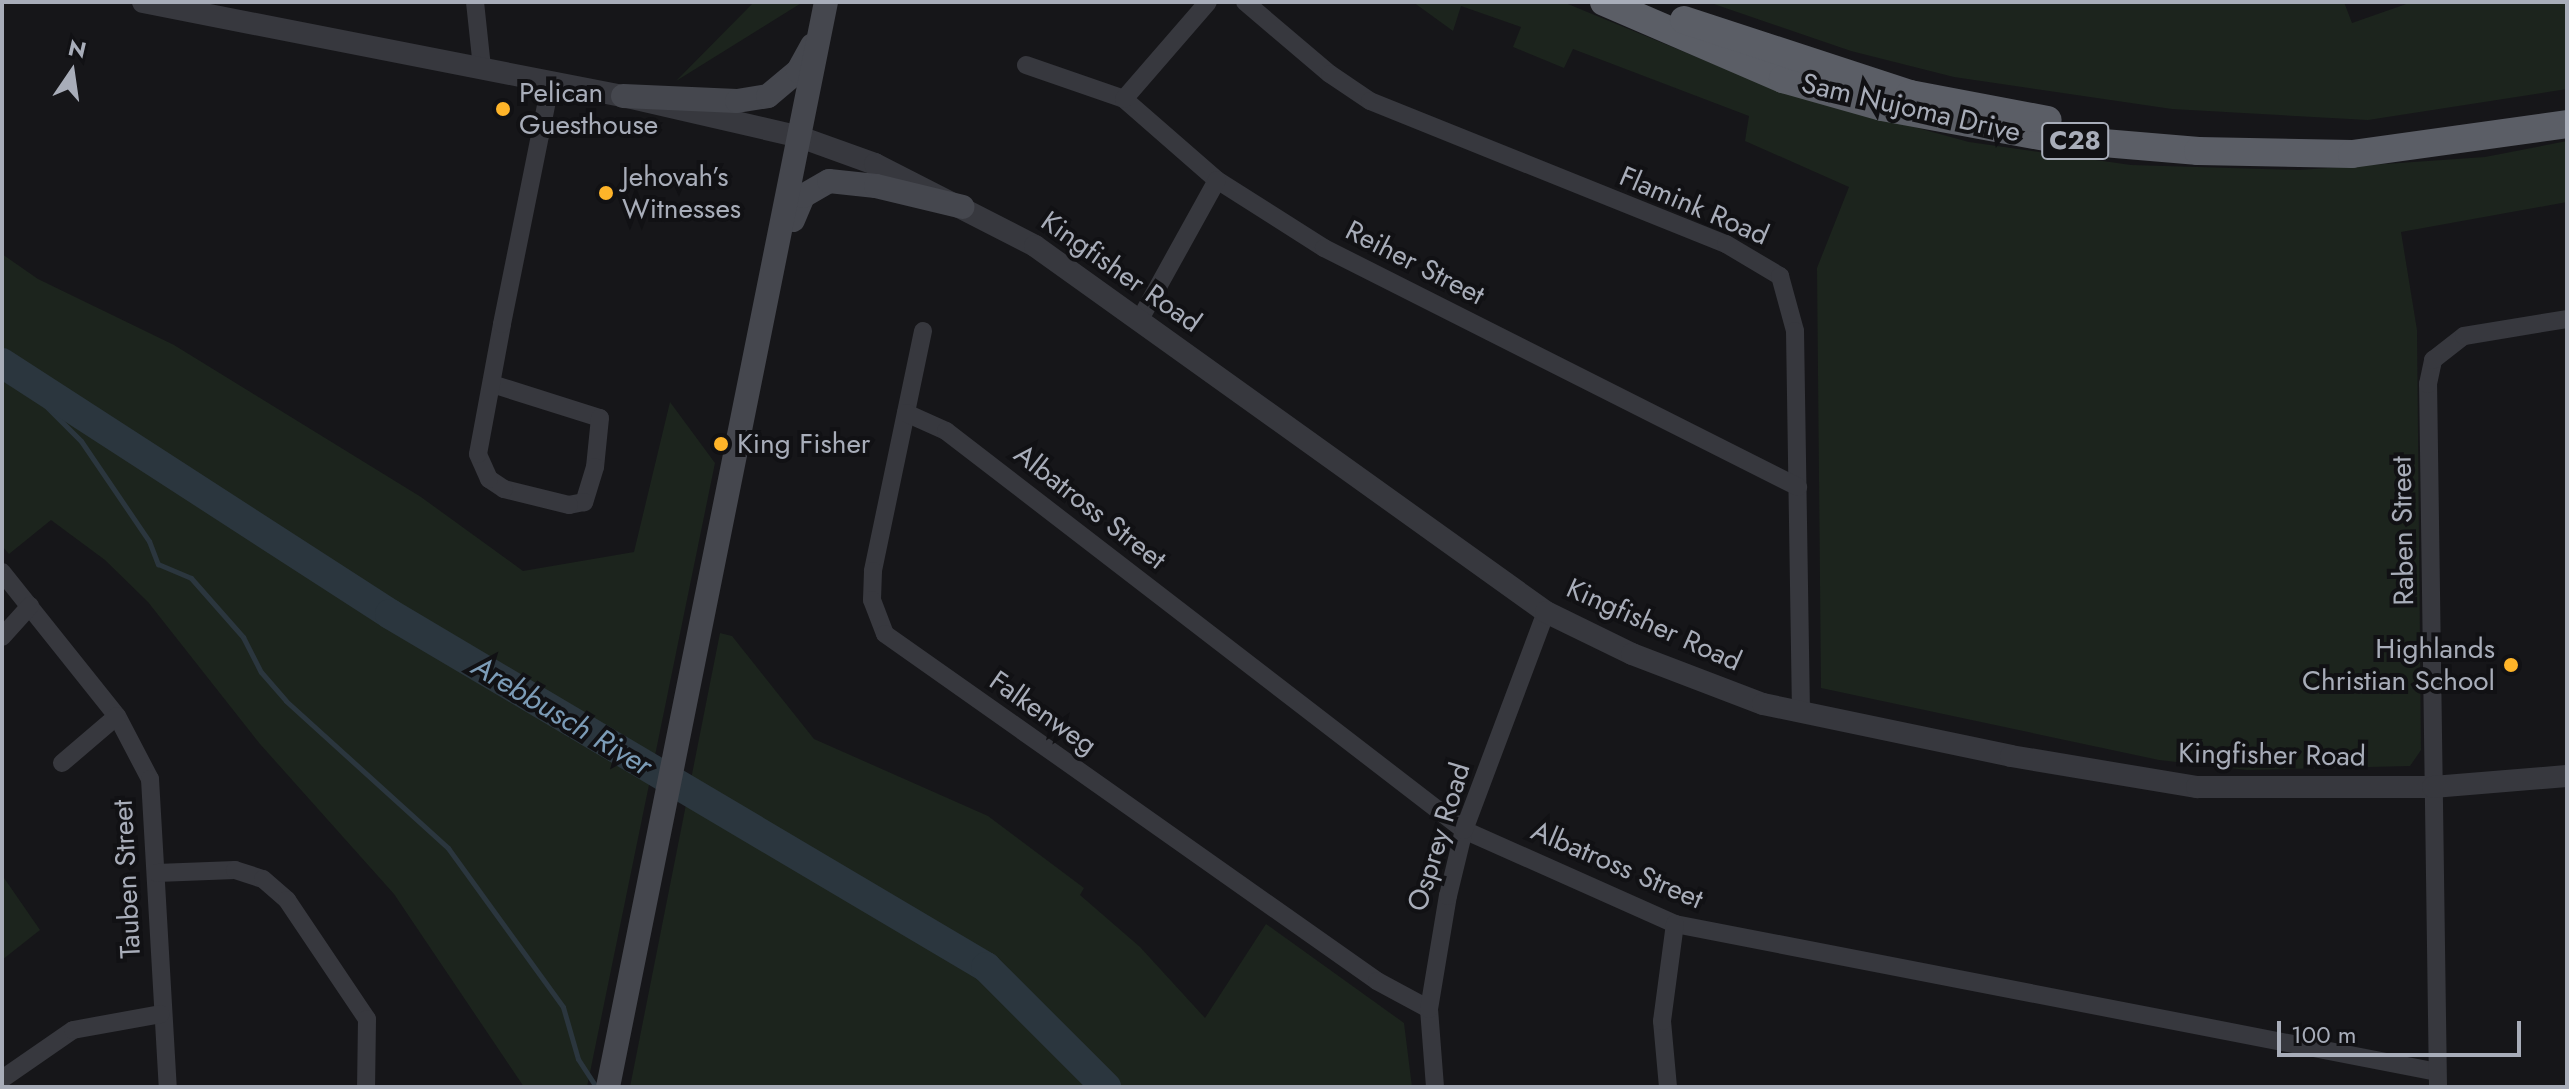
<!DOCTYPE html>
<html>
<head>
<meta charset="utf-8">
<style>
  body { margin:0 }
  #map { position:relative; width:2569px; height:1089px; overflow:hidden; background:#161619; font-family:Jost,sans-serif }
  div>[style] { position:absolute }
  .green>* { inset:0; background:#1c241d }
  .stream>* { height:5px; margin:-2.5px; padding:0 2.5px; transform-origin:2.5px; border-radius:2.5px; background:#2b363e }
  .river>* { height:30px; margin:-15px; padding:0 15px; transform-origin:15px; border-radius:15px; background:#2b363e }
  .minor>* { height:18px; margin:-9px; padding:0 9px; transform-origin:9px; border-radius:9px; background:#37383e }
  .tertiary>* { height:22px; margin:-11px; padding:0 11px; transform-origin:11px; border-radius:11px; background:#37383e }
  .secondary>* { height:24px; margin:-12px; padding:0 12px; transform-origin:12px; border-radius:12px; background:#45474e }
  .trunk>* { height:28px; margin:-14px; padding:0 14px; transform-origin:14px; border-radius:14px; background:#5b5e66 }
  .dots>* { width:22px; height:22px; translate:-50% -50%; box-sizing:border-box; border:4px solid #111114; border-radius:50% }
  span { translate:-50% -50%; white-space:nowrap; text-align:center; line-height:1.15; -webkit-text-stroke:8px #111114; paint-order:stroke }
  .shield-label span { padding:2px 6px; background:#111114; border:2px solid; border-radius:6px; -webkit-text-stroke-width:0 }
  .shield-label { font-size:26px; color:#a8adb9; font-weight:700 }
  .poi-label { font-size:28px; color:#a8adb9 }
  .left { translate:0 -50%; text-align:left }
  .right { translate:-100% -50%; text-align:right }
  .street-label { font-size:28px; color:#a8adb9 }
  .water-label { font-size:30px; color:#7c9cb7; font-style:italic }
  .frame { position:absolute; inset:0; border:4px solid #a8adb9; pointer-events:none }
  .north { position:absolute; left:32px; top:32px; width:80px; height:80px; -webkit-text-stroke:6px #111114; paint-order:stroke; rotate:13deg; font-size:22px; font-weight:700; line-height:32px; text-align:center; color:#a8adb9 }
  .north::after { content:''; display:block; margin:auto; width:28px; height:36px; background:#a8adb9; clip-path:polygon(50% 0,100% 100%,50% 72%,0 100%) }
  .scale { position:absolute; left:2277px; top:1021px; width:244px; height:36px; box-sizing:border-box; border:4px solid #a8adb9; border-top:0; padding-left:10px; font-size:24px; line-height:28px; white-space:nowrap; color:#a8adb9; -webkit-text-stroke:6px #111114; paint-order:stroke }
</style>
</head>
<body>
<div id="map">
  <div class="green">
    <i style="clip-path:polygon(754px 2px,803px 2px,676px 81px)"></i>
    <i style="clip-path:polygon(1413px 2px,1563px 2px,1772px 88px,1969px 142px,2131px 165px,2299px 170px,2485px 157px,2567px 141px,2567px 202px,2401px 232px,2417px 330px,2421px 750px,2410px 766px,2247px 770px,2159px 760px,1821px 688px,1817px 268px,1849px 187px,1745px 141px,1749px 116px,1573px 49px,1564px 68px,1513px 47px,1521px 27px,1461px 6px,1453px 31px)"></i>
    <i style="clip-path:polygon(1708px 2px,2344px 2px,2352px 23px,2412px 2px,2567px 2px,2567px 89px,2368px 120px,2172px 109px,1954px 77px,1851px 51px)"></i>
    <i style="clip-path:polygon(2px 254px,38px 279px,174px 345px,421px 497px,523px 571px,634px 552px,670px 402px,715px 463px,587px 1087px,524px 1087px,394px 894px,260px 744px,148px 602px,105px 560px,51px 520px,9px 554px,2px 546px)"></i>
    <i style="clip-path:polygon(720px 633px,732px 636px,814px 739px,988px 816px,1084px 888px,1080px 895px,1140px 947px,1205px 1018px,1266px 924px,1404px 1023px,1412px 1087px,630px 1087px)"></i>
    <i style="clip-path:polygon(2px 875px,40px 930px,2px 960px)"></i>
  </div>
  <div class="stream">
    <i style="left:9px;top:369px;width:102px;rotate:45deg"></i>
    <i style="left:81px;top:441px;width:121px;rotate:55.8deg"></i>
    <i style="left:149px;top:541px;width:25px;rotate:69deg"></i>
    <i style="left:158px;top:564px;width:36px;rotate:23deg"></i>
    <i style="left:191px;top:578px;width:79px;rotate:48.6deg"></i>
    <i style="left:243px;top:637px;width:39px;rotate:63deg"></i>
    <i style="left:261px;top:672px;width:38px;rotate:49deg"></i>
    <i style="left:286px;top:701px;width:219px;rotate:42.2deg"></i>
    <i style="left:448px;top:848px;width:196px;rotate:54.1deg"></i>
    <i style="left:563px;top:1007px;width:54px;rotate:73.9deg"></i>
    <i style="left:578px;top:1059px;width:33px;rotate:57deg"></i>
  </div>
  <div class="river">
    <i style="left:2px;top:363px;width:462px;rotate:32.9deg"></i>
    <i style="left:390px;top:614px;width:693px;rotate:30.64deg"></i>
    <i style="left:986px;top:967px;width:170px;rotate:45deg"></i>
  </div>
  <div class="minor">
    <i style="left:475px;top:2px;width:65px;rotate:83.9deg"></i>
    <i style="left:1245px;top:2px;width:111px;rotate:40.3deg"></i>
    <i style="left:1330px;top:74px;width:48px;rotate:34deg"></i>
    <i style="left:1370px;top:101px;width:384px;rotate:21.9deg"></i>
    <i style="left:1726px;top:244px;width:63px;rotate:30.7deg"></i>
    <i style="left:1780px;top:276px;width:57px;rotate:74.7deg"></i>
    <i style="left:1795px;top:331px;width:382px;rotate:89.1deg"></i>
    <i style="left:1026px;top:65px;width:104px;rotate:19.1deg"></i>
    <i style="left:1124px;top:99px;width:123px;rotate:41.1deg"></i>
    <i style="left:1217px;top:180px;width:127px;rotate:32.4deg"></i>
    <i style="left:1324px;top:248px;width:531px;rotate:26.76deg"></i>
    <i style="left:1124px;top:99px;width:128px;rotate:-49.1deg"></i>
    <i style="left:1139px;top:321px;width:161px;rotate:-61deg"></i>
    <i style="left:923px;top:331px;width:245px;rotate:101.8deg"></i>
    <i style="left:873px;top:571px;width:29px;rotate:92deg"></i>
    <i style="left:872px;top:600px;width:36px;rotate:69deg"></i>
    <i style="left:885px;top:634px;width:602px;rotate:35.19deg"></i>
    <i style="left:1377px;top:981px;width:59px;rotate:28.3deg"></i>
    <i style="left:492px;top:384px;width:113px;rotate:17.5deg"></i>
    <i style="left:600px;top:418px;width:49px;rotate:95.8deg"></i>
    <i style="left:595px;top:467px;width:37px;rotate:107deg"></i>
    <i style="left:584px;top:502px;width:15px;rotate:169deg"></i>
    <i style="left:569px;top:505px;width:67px;rotate:-166.2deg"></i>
    <i style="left:504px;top:489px;width:18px;rotate:-146deg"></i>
    <i style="left:489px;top:479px;width:27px;rotate:-114deg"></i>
    <i style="left:478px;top:454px;width:132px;rotate:-79.5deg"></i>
    <i style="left:502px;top:324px;width:248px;rotate:-78.6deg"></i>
    <i style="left:906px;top:413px;width:44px;rotate:24.2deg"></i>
    <i style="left:946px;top:431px;width:654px;rotate:37.61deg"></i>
    <i style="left:1464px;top:830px;width:231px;rotate:24deg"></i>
    <i style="left:1675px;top:924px;width:776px;rotate:10.99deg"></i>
    <i style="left:2px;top:572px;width:184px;rotate:51.4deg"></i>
    <i style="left:117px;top:716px;width:71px;rotate:62.4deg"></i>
    <i style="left:150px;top:779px;width:309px;rotate:86.7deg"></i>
    <i style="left:2px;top:637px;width:42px;rotate:-47.9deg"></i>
    <i style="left:62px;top:763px;width:72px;rotate:-40.5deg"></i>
    <i style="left:157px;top:873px;width:78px;rotate:-2.2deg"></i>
    <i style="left:235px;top:870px;width:29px;rotate:18deg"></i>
    <i style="left:263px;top:879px;width:32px;rotate:41deg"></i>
    <i style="left:287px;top:900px;width:143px;rotate:56.1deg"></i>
    <i style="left:367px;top:1019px;width:68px;rotate:90.8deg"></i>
    <i style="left:2px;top:1079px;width:86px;rotate:-34.6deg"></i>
    <i style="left:73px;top:1030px;width:89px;rotate:-10.3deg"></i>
    <i style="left:1435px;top:1087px;width:78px;rotate:-94.4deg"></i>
    <i style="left:1429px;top:1009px;width:115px;rotate:-80.5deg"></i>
    <i style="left:1448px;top:896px;width:68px;rotate:-76.4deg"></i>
    <i style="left:1464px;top:830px;width:233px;rotate:-69.4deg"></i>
    <i style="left:1668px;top:1087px;width:66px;rotate:-95.2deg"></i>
    <i style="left:1662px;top:1021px;width:98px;rotate:-82.4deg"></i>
    <i style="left:2438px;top:1087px;width:703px;rotate:-90.81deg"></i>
    <i style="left:2428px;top:384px;width:25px;rotate:-78deg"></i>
    <i style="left:2433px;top:360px;width:39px;rotate:-38deg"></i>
    <i style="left:2464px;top:336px;width:104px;rotate:-9.4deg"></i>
  </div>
  <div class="tertiary">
    <i style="left:143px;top:2px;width:489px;rotate:11.1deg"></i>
    <i style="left:623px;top:96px;width:182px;rotate:13deg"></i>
    <i style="left:800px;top:137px;width:80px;rotate:19.8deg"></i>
    <i style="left:875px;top:164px;width:180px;rotate:27.1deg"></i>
    <i style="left:1035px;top:246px;width:629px;rotate:35.61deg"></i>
    <i style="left:1546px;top:612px;width:96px;rotate:26deg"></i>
    <i style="left:1632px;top:654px;width:140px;rotate:20.9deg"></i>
    <i style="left:1763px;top:704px;width:253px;rotate:11.8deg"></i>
    <i style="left:2011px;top:756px;width:189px;rotate:9.5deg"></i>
    <i style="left:2197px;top:787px;width:236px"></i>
    <i style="left:2433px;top:787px;width:134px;rotate:-4.7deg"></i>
  </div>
  <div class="secondary">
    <i style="left:623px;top:96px;width:114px;rotate:2.5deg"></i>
    <i style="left:737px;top:101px;width:31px;rotate:-9deg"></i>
    <i style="left:768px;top:96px;width:39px;rotate:-40deg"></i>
    <i style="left:798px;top:71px;width:29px;rotate:-61deg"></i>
    <i style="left:793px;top:220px;width:26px;rotate:-67deg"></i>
    <i style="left:803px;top:196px;width:30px;rotate:-30deg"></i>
    <i style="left:829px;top:181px;width:47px;rotate:6.1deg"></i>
    <i style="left:876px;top:186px;width:89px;rotate:13.6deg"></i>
    <i style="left:608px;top:1087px;width:1107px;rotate:-78.64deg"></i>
  </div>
  <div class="trunk">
    <i style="left:1604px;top:2px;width:195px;rotate:23.3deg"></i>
    <i style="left:1783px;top:79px;width:103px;rotate:15.8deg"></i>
    <i style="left:1882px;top:107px;width:177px;rotate:10.4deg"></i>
    <i style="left:2056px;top:139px;width:143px;rotate:4.8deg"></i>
    <i style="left:2198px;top:151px;width:154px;rotate:1.1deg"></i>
    <i style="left:2352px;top:154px;width:217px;rotate:-7.9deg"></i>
    <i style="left:1684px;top:20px;width:238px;rotate:18.1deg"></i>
    <i style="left:1910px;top:94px;width:140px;rotate:10.7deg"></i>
  </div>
  <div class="dots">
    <i style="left:503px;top:109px;background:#feb429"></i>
    <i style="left:606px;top:193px;background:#feb429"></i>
    <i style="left:721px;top:444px;background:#feb429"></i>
    <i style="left:2511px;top:665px;background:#feb429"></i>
  </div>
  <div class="shield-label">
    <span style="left:2075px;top:141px">C28</span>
  </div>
  <div class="poi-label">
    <span class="left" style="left:519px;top:109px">Pelican<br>Guesthouse</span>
    <span class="left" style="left:622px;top:193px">Jehovah’s<br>Witnesses</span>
    <span class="left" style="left:737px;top:444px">King Fisher</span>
    <span class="right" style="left:2495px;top:665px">Highlands<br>Christian School</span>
  </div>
  <div class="street-label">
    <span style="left:1911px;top:108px;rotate:13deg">Sam Nujoma Drive</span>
    <span style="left:1694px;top:206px;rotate:23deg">Flamink Road</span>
    <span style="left:1415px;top:263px;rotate:27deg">Reiher Street</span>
    <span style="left:1121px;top:272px;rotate:35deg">Kingfisher Road</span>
    <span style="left:1090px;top:507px;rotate:38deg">Albatross Street</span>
    <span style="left:2403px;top:531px;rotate:-91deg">Raben Street</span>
    <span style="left:1654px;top:625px;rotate:24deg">Kingfisher Road</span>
    <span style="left:1043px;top:713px;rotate:35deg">Falkenweg</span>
    <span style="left:2272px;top:755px;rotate:1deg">Kingfisher Road</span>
    <span style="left:1439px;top:837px;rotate:-73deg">Osprey Road</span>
    <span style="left:1617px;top:865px;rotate:23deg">Albatross Street</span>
    <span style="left:127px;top:879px;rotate:-93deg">Tauben Street</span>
  </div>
  <div class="water-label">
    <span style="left:562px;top:716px;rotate:31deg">Arebbusch River</span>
  </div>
  <div class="frame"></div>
  <div class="north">N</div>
  <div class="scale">100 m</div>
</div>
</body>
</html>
